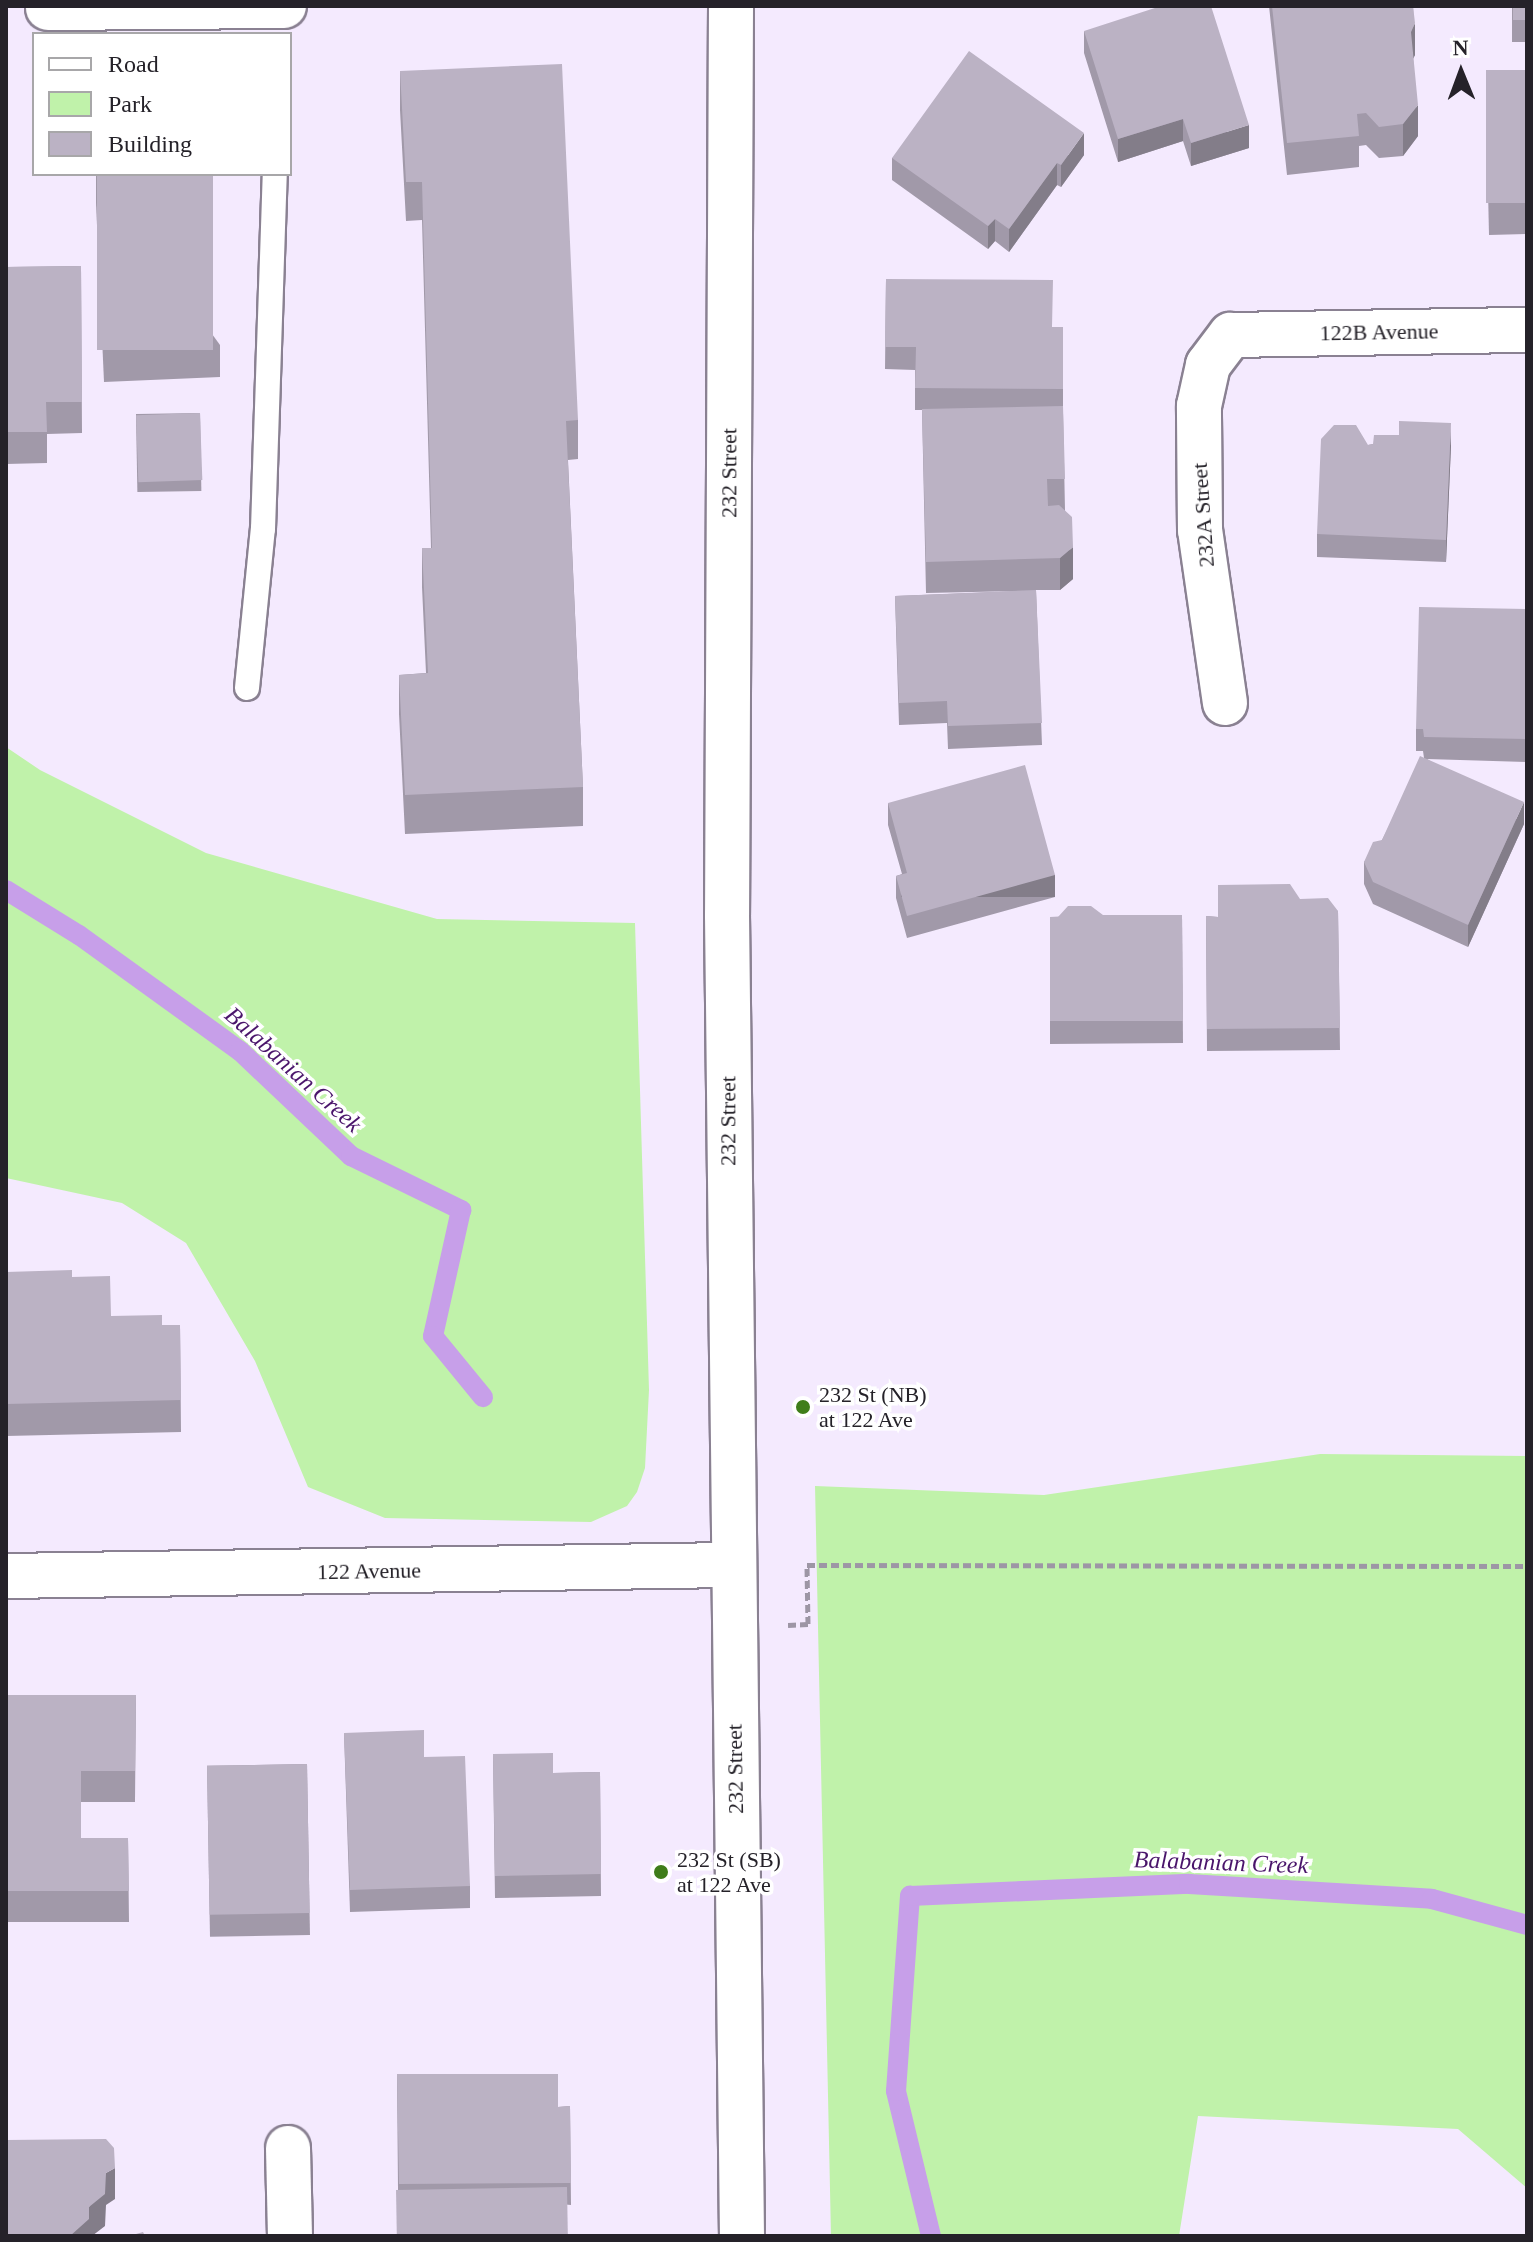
<!DOCTYPE html>
<html>
<head>
<meta charset="utf-8">
<style>
  body { margin:0 }
  #map { position:relative; width:1533px; height:2242px; overflow:hidden; background:#f4eafe; font-family:Georgia,serif }
  div>[style] { position:absolute }
  .green>* { inset:0; background:#c0f2aa }
  .stream>* { height:20px; margin:-10px; padding:0 10px; transform-origin:10px; border-radius:10px; background:#c79fe9 }
  .path>* { height:5px; margin-top:-2.5px; transform-origin:0; background:repeating-linear-gradient(90deg,#9d96a5 0 8px,transparent 0 12px) }
  .roads { filter:drop-shadow(2px 0 #8a8192) drop-shadow(-2px 0 #8a8192) drop-shadow(0 2px #8a8192) drop-shadow(0 -2px #8a8192) }
  .service>* { height:24px; margin:-12px; padding:0 12px; transform-origin:12px; border-radius:12px; background:#fff }
  .minor>* { height:44px; margin:-22px; padding:0 22px; transform-origin:22px; border-radius:22px; background:#fff }
  .secondary>* { height:44px; margin:-22px; padding:0 22px; transform-origin:22px; border-radius:22px; background:#fff }
  .wall>* { inset:0; background:#a199a9; transform-origin:0 0 }
  .shaded-wall>* { inset:0; background:#837d89; transform-origin:0 0 }
  .building>* { inset:0; background:#bbb2c4; transform-origin:0 0 }
  .dots>* { width:22px; height:22px; translate:-50% -50%; box-sizing:border-box; border:4px solid #fff; border-radius:50% }
  span { translate:-50% -50%; white-space:nowrap; text-align:center; line-height:1.15; -webkit-text-stroke:7px #fff; paint-order:stroke }
  .street-label { font-size:22px; color:#252229 }
  .poi-label { font-size:22px; color:#252229 }
  .left { translate:0 -50%; text-align:left }
  .water-label { font-size:24px; color:#4a156b; font-style:italic }
  .frame { position:absolute; inset:0; border:8px solid #252229; pointer-events:none }
  .legend { position:absolute; left:32px; top:32px; width:260px; height:144px; box-sizing:border-box; background:#fff; border:2px solid #a8a7a9; margin:0; padding:10px 14px; list-style:none; font-size:24px; color:#252229 }
  .legend li { display:flex; align-items:center; gap:16px; height:40px }
  .legend b { width:40px; border:2px solid #a8a7a9 }
  .north { position:absolute; left:1421px; top:32px; width:80px; height:80px; -webkit-text-stroke:6px #fff; paint-order:stroke; rotate:359deg; font-size:22px; font-weight:700; line-height:32px; text-align:center; color:#252229 }
  .north::after { content:''; display:block; margin:auto; width:28px; height:36px; background:#252229; clip-path:polygon(50% 0,100% 100%,50% 72%,0 100%) }
</style>
</head>
<body>
<div id="map">
  <div class="green">
    <i style="clip-path:polygon(6px 747px,40px 770px,206px 853px,437px 919px,635px 923px,649px 1390px,645px 1468px,637px 1492px,627px 1506px,591px 1522px,385px 1518px,308px 1487px,255px 1361px,186px 1243px,122px 1203px,6px 1178px)"></i>
    <i style="clip-path:polygon(1320px 1454px,1527px 1456px,1527px 2188px,1458px 2129px,1198px 2116px,1179px 2236px,831px 2236px,815px 1486px,1044px 1495px)"></i>
  </div>
  <div class="stream">
    <i style="left:6px;top:890px;width:86px;rotate:31.7deg"></i>
    <i style="left:79px;top:935px;width:198px;rotate:35.8deg"></i>
    <i style="left:240px;top:1051px;width:153px;rotate:43.4deg"></i>
    <i style="left:351px;top:1156px;width:123px;rotate:26.1deg"></i>
    <i style="left:461px;top:1210px;width:129px;rotate:102.5deg"></i>
    <i style="left:433px;top:1336px;width:79px;rotate:50.7deg"></i>
    <i style="left:931px;top:2236px;width:149px;rotate:-103.6deg"></i>
    <i style="left:896px;top:2091px;width:196px;rotate:-85.9deg"></i>
    <i style="left:910px;top:1896px;width:279px;rotate:-2.5deg"></i>
    <i style="left:1189px;top:1884px;width:243px;rotate:3.5deg"></i>
    <i style="left:1432px;top:1899px;width:98px;rotate:15.3deg"></i>
  </div>
  <div class="path">
    <i style="left:788px;top:1625px;width:20px;rotate:-3deg"></i>
    <i style="left:808px;top:1624px;width:59px;rotate:-91deg"></i>
    <i style="left:807px;top:1565px;width:720px;rotate:0.08deg"></i>
  </div>
  <div class="roads">
    <div class="service">
      <i style="left:247px;top:688px;width:160px;rotate:-84.3deg"></i>
      <i style="left:263px;top:529px;width:355px;rotate:-88.1deg"></i>
    </div>
    <div class="minor">
      <i style="left:48px;top:8px;width:236px;rotate:-0.5deg"></i>
      <i style="left:1225px;top:703px;width:175px;rotate:-98.2deg"></i>
      <i style="left:1200px;top:530px;width:124px;rotate:-90.5deg"></i>
      <i style="left:1199px;top:406px;width:42px;rotate:-77.6deg"></i>
      <i style="left:1208px;top:365px;width:38px;rotate:-53deg"></i>
      <i style="left:1231px;top:335px;width:296px;rotate:-1deg"></i>
      <i style="left:6px;top:1576px;width:726px;rotate:-0.87deg"></i>
      <i style="left:288px;top:2148px;width:88px;rotate:88.7deg"></i>
    </div>
    <div class="secondary">
      <i style="left:731px;top:6px;width:909px;rotate:90.25deg"></i>
      <i style="left:727px;top:915px;width:1321px;rotate:89.35deg"></i>
    </div>
  </div>
  <div class="wall">
    <i style="clip-path:polygon(1269px 6px,1413px 6px,1415px 55px,1413px 58px,1418px 136px,1403px 156px,1379px 158px,1366px 145px,1359px 146px,1359px 167px,1287px 175px)"></i>
    <i style="left:1512px;top:6px;width:15px;height:36px"></i>
    <i style="clip-path:polygon(1084px 31px,1249px 148px,1191px 166px,1183px 141px,1118px 162px,1084px 53px)"></i>
    <i style="clip-path:polygon(1527px 70px,1527px 234px,1489px 235px,1486px 102px)"></i>
    <i style="clip-path:polygon(400px 71px,578px 420px,578px 459px,568px 460px,583px 787px,583px 826px,405px 834px,399px 714px,399px 675px,426px 673px,422px 587px,422px 548px,431px 548px,422px 220px,406px 221px,400px 110px)"></i>
    <i style="clip-path:polygon(1084px 155px,1061px 187px,1057px 185px,1009px 252px,995px 241px,988px 249px,892px 180px,892px 158px)"></i>
    <i style="clip-path:polygon(96px 174px,220px 345px,220px 377px,104px 382px,96px 203px)"></i>
    <i style="clip-path:polygon(81px 266px,82px 433px,47px 434px,47px 463px,6px 464px,6px 267px)"></i>
    <i style="clip-path:polygon(886px 279px,1052px 327px,1063px 327px,1063px 412px,1065px 510px,1073px 579px,1060px 590px,1036px 590px,1042px 745px,948px 749px,947px 723px,899px 725px,895px 596px,1024px 591px,926px 593px,922px 410px,915px 410px,915px 370px,885px 369px)"></i>
    <i style="left:200px;top:413px;width:78px;height:64px;rotate:89deg"></i>
    <i style="clip-path:polygon(1399px 435px,1451px 445px,1446px 562px,1317px 557px,1317px 534px,1368px 445px,1373px 444px)"></i>
    <i style="clip-path:polygon(1527px 609px,1527px 762px,1427px 759px,1524px 824px,1468px 947px,1373px 904px,1364px 884px,1364px 862px,1382px 840px,1424px 758px,1423px 751px,1416px 751px,1416px 729px)"></i>
    <i style="clip-path:polygon(888px 803px,1055px 897px,907px 938px,896px 898px,896px 876px,902px 874px,888px 825px)"></i>
    <i style="clip-path:polygon(1300px 899px,1338px 911px,1340px 1050px,1207px 1051px,1206px 916px,1218px 917px)"></i>
    <i style="clip-path:polygon(1103px 915px,1182px 915px,1183px 1043px,1050px 1044px,1050px 917px)"></i>
    <i style="clip-path:polygon(6px 1272px,72px 1277px,111px 1316px,162px 1325px,180px 1325px,181px 1432px,6px 1436px)"></i>
    <i style="clip-path:polygon(6px 1695px,136px 1695px,135px 1802px,81px 1802px,81px 1838px,128px 1838px,129px 1922px,6px 1922px)"></i>
    <i style="clip-path:polygon(344px 1733px,424px 1757px,470px 1886px,470px 1908px,350px 1912px)"></i>
    <i style="clip-path:polygon(493px 1754px,553px 1773px,600px 1772px,601px 1896px,495px 1898px)"></i>
    <i style="left:307px;top:1764px;width:171px;height:100px;rotate:89deg"></i>
    <i style="clip-path:polygon(397px 2074px,558px 2107px,570px 2106px,571px 2205px,398px 2190px)"></i>
  </div>
  <div class="shaded-wall">
    <i style="clip-path:polygon(1415px 23px,1415px 55px,1411px 63px,1411px 32px)"></i>
    <i style="clip-path:polygon(1418px 105px,1418px 136px,1403px 156px,1403px 124px)"></i>
    <i style="clip-path:polygon(1183px 119px,1183px 141px,1118px 162px,1118px 139px)"></i>
    <i style="clip-path:polygon(1249px 125px,1249px 148px,1191px 166px,1191px 143px)"></i>
    <i style="clip-path:polygon(1084px 133px,1084px 155px,1061px 187px,1061px 165px)"></i>
    <i style="clip-path:polygon(1057px 163px,1057px 185px,1009px 252px,1009px 229px)"></i>
    <i style="clip-path:polygon(995px 219px,995px 241px,988px 249px,988px 226px)"></i>
    <i style="clip-path:polygon(1451px 423px,1451px 445px,1446px 562px,1446px 540px)"></i>
    <i style="clip-path:polygon(1073px 547px,1073px 579px,1060px 590px,1060px 558px)"></i>
    <i style="clip-path:polygon(1524px 802px,1524px 824px,1468px 947px,1468px 925px)"></i>
    <i style="left:1055px;top:875px;width:22px;height:154px;rotate:90deg"></i>
    <i style="clip-path:polygon(115px 2168px,115px 2199px,106px 2205px,105px 2226px,92px 2236px,70px 2236px,89px 2207px,106px 2173px)"></i>
  </div>
  <div class="building">
    <i style="clip-path:polygon(1161px 6px,1211px 6px,1249px 125px,1191px 143px,1183px 119px,1118px 139px,1084px 31px)"></i>
    <i style="clip-path:polygon(1272px 6px,1413px 6px,1415px 23px,1411px 32px,1418px 105px,1403px 124px,1379px 127px,1366px 113px,1357px 114px,1359px 136px,1287px 143px)"></i>
    <i style="left:1513px;top:6px;width:14px;height:14px"></i>
    <i style="clip-path:polygon(969px 51px,1084px 133px,1061px 165px,1057px 163px,1009px 229px,995px 219px,988px 226px,892px 158px)"></i>
    <i style="clip-path:polygon(562px 64px,578px 420px,566px 421px,583px 787px,405px 795px,399px 675px,428px 673px,422px 548px,432px 548px,422px 182px,406px 182px,400px 71px)"></i>
    <i style="left:1527px;top:70px;width:133px;height:41px;rotate:90deg"></i>
    <i style="left:97px;top:174px;width:116px;height:176px"></i>
    <i style="clip-path:polygon(81px 266px,82px 402px,46px 402px,47px 432px,6px 432px,6px 267px)"></i>
    <i style="clip-path:polygon(886px 279px,1053px 280px,1052px 327px,1063px 327px,1063px 389px,915px 388px,916px 347px,885px 347px)"></i>
    <i style="clip-path:polygon(1063px 406px,1065px 479px,1047px 479px,1048px 506px,1059px 505px,1072px 517px,1073px 547px,1060px 558px,926px 562px,922px 409px)"></i>
    <i style="left:200px;top:413px;width:67px;height:64px;rotate:88deg"></i>
    <i style="clip-path:polygon(1399px 421px,1451px 423px,1446px 540px,1317px 534px,1321px 439px,1334px 425px,1356px 425px,1368px 445px,1373px 444px,1374px 435px,1399px 435px)"></i>
    <i style="clip-path:polygon(1036px 590px,1042px 723px,948px 726px,947px 701px,899px 703px,895px 596px)"></i>
    <i style="clip-path:polygon(1419px 607px,1527px 609px,1527px 739px,1424px 737px,1423px 729px,1416px 729px)"></i>
    <i style="clip-path:polygon(1420px 756px,1524px 802px,1468px 925px,1373px 882px,1364px 862px,1373px 842px,1382px 840px)"></i>
    <i style="clip-path:polygon(1025px 765px,1055px 875px,907px 916px,896px 876px,907px 873px,888px 803px)"></i>
    <i style="clip-path:polygon(1290px 884px,1300px 899px,1328px 898px,1338px 911px,1340px 1028px,1207px 1029px,1206px 916px,1218px 917px,1218px 885px)"></i>
    <i style="clip-path:polygon(1068px 906px,1091px 906px,1103px 915px,1182px 915px,1183px 1021px,1050px 1021px,1050px 917px,1058px 917px)"></i>
    <i style="clip-path:polygon(72px 1270px,72px 1277px,110px 1276px,111px 1316px,162px 1315px,162px 1325px,180px 1325px,181px 1400px,6px 1404px,6px 1272px)"></i>
    <i style="clip-path:polygon(6px 1695px,136px 1695px,135px 1771px,81px 1771px,81px 1838px,128px 1838px,129px 1891px,6px 1891px)"></i>
    <i style="clip-path:polygon(424px 1730px,424px 1757px,465px 1756px,470px 1886px,350px 1890px,344px 1733px)"></i>
    <i style="clip-path:polygon(553px 1753px,553px 1773px,600px 1772px,601px 1874px,495px 1876px,493px 1754px)"></i>
    <i style="left:307px;top:1764px;width:149px;height:100px;rotate:89deg"></i>
    <i style="clip-path:polygon(397px 2074px,558px 2074px,558px 2107px,570px 2106px,571px 2183px,399px 2184px)"></i>
    <i style="clip-path:polygon(106px 2139px,114px 2148px,115px 2168px,106px 2173px,105px 2194px,89px 2207px,89px 2219px,70px 2236px,6px 2236px,6px 2140px)"></i>
    <i style="left:567px;top:2187px;width:49px;height:171px;rotate:89deg"></i>
    <i style="clip-path:polygon(143px 2232px,145px 2236px,129px 2236px)"></i>
  </div>
  <div class="dots">
    <i style="left:803px;top:1407px;background:#3f7d1a"></i>
    <i style="left:661px;top:1872px;background:#3f7d1a"></i>
  </div>
  <div class="street-label">
    <span style="left:1379px;top:332px;rotate:-1deg">122B Avenue</span>
    <span style="left:729px;top:473px;rotate:-90deg">232 Street</span>
    <span style="left:1203px;top:515px;rotate:-94deg">232A Street</span>
    <span style="left:728px;top:1121px;rotate:-90deg">232 Street</span>
    <span style="left:369px;top:1571px;rotate:-1deg">122 Avenue</span>
    <span style="left:735px;top:1769px;rotate:-91deg">232 Street</span>
  </div>
  <div class="poi-label">
    <span class="left" style="left:819px;top:1407px">232 St (NB)<br>at 122 Ave</span>
    <span class="left" style="left:677px;top:1872px">232 St (SB)<br>at 122 Ave</span>
  </div>
  <div class="water-label">
    <span style="left:293px;top:1070px;rotate:42deg">Balabanian Creek</span>
    <span style="left:1221px;top:1863px;rotate:2deg">Balabanian Creek</span>
  </div>
  <div class="frame"></div>
  <ul class="legend">
  <li><b style="height:10px;background:#fff"></b>Road</li>
  <li><b style="height:22px;background:#c0f2aa"></b>Park</li>
  <li><b style="height:22px;background:#bbb2c4"></b>Building</li>
  </ul>
  <div class="north">N</div>
</div>
</body>
</html>
